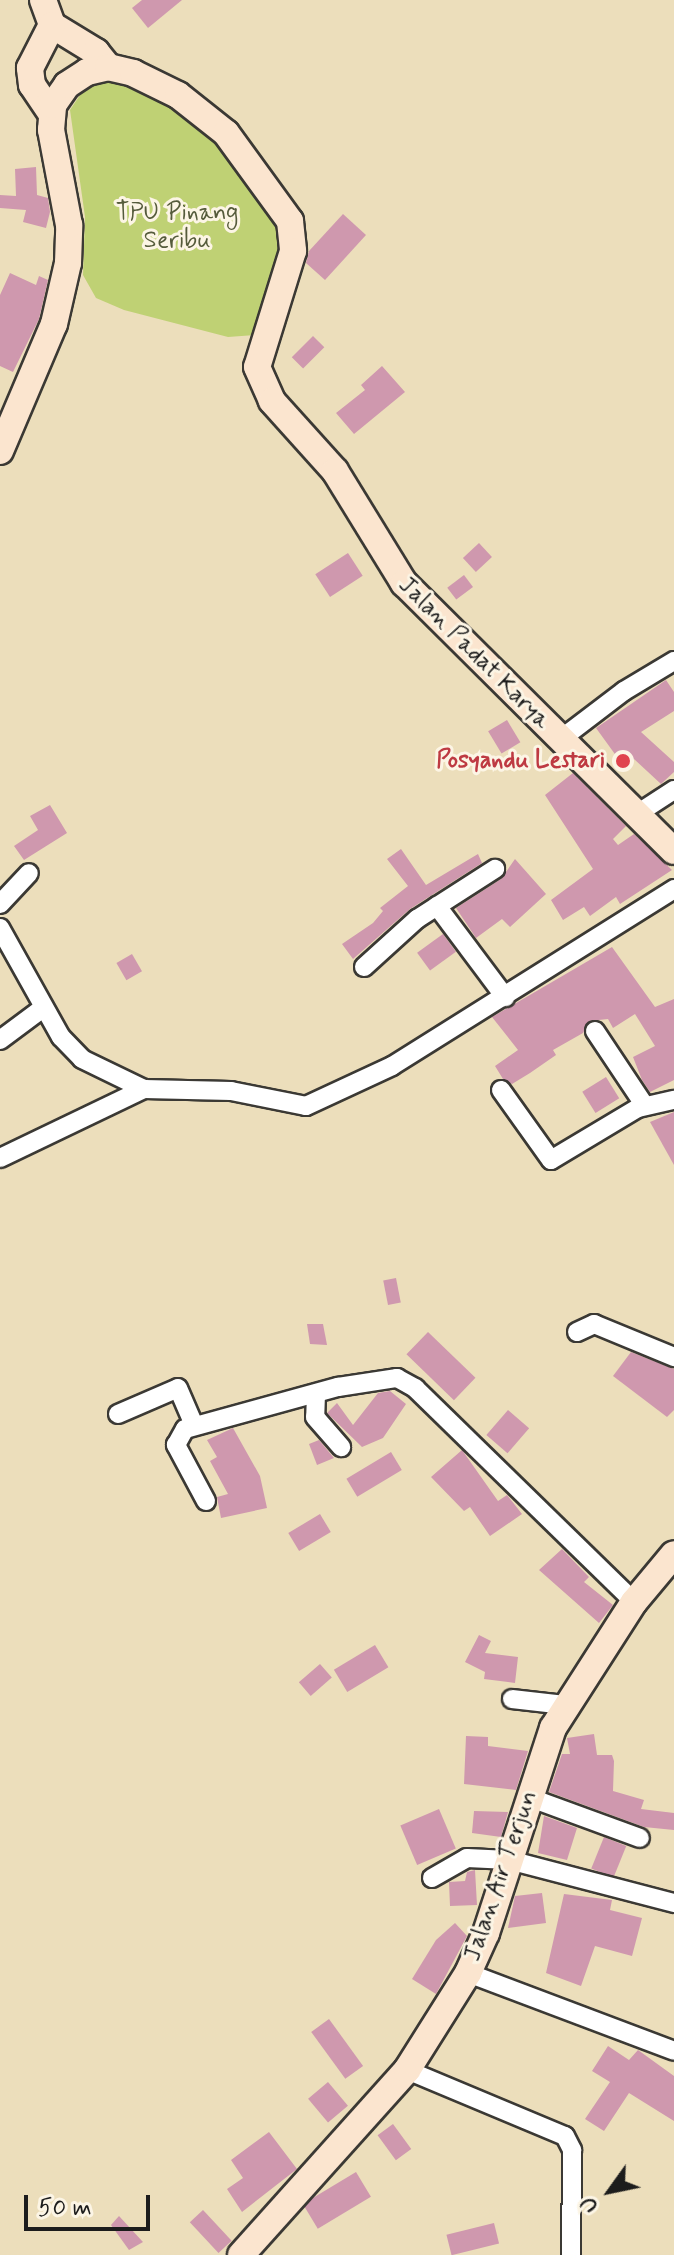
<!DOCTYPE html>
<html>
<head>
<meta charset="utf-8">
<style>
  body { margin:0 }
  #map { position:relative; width:674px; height:2255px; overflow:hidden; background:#ecdebb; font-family:Mynerve,sans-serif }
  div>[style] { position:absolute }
  .green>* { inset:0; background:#bfd174 }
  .building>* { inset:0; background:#cf98ae; transform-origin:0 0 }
  .roads { filter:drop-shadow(2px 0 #3b3934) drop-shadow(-2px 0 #3b3934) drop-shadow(0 2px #3b3934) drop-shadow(0 -2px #3b3934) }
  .street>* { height:18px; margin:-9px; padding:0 9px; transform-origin:9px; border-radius:9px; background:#fff }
  .secondary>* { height:26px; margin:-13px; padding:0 13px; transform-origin:13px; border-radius:13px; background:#fbe5cf }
  .dots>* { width:22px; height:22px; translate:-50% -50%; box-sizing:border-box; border:4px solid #fcf5e5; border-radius:50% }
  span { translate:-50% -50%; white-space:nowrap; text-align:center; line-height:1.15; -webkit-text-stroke:6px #fcf5e5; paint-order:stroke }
  .park-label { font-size:24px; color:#555b3b }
  .street-label { font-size:24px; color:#1c1c1c }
  .health-label { font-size:24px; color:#be3a42; font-weight:700 }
  .right { translate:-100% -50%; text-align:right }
  .north { position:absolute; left:570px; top:2151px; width:80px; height:80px; -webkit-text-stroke:6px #fcf5e5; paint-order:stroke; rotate:237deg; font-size:22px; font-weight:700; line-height:32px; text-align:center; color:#1c1c1c }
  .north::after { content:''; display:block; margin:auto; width:28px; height:36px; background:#1c1c1c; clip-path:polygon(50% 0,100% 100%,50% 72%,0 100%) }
  .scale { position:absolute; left:24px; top:2195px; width:126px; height:36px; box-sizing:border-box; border:4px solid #1c1c1c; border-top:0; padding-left:10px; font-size:24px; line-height:28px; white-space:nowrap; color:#1c1c1c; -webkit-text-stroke:6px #fcf5e5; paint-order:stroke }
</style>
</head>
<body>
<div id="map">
  <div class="green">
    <i style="clip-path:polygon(117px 78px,152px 90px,229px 145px,282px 229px,282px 267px,255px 335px,228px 337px,124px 310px,96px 298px,83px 275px,85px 217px,70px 110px,86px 86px)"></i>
  </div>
  <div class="building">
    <i style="clip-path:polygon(142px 0,182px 0,148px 28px,132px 8px)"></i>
    <i style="clip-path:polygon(36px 167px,37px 195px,48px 198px,50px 212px,46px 228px,23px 222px,26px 210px,0 208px,0 195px,16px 196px,15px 169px)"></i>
    <i style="clip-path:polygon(343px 214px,366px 235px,325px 280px,306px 263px,309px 251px)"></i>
    <i style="clip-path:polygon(10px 273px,36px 285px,39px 276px,48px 280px,39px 319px,13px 372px,0 366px,0 295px)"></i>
    <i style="left:313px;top:336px;width:16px;height:30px;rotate:45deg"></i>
    <i style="clip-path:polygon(382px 366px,405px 392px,354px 434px,336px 413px,365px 390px,361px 385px)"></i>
    <i style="left:479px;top:543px;width:19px;height:22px;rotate:47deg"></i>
    <i style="left:348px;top:553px;width:27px;height:39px;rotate:57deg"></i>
    <i style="left:464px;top:575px;width:15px;height:21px;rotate:53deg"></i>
    <i style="clip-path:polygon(666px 680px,674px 692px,674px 711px,641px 732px,674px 762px,674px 772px,661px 784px,634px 759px,625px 768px,596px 728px)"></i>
    <i style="left:507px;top:720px;width:26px;height:22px;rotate:59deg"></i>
    <i style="clip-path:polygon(573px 773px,626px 826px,613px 839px,618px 845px,634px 834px,672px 870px,620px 904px,616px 897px,590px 916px,584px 907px,563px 920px,551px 900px,593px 869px,545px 795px)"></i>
    <i style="clip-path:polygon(50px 805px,67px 833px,24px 860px,14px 846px,38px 830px,30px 816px)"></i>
    <i style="clip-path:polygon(401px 849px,426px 885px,478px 854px,482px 863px,410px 909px,353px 959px,342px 944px,373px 923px,383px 911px,380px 908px,408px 886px,387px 859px)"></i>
    <i style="clip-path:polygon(515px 859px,546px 894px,510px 927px,502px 919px,476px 938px,456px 908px,501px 879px)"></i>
    <i style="left:443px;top:934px;width:22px;height:32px;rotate:54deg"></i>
    <i style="clip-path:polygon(612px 947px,655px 1007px,674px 999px,674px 1080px,650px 1092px,642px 1080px,633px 1057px,655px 1046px,635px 1014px,613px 1028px,608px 1019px,589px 1021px,583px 1033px,553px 1050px,556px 1055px,530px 1073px,512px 1084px,503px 1079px,495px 1066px,518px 1050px,492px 1017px)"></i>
    <i style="left:132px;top:954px;width:20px;height:18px;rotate:60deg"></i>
    <i style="left:606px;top:1077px;width:25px;height:28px;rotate:58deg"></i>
    <i style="clip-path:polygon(674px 1112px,674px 1165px,650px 1122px)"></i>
    <i style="left:396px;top:1278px;width:25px;height:13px;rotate:79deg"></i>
    <i style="clip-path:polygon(307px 1324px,323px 1324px,327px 1345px,310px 1344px)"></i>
    <i style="left:428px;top:1332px;width:66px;height:31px;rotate:44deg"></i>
    <i style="clip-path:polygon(631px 1352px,674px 1369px,674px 1410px,667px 1417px,613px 1376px)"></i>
    <i style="clip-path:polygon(390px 1391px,406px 1404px,383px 1438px,362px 1447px,327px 1413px,337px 1403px,353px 1425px,378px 1393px)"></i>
    <i style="left:508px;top:1410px;width:28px;height:33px;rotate:41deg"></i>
    <i style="clip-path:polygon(233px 1428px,260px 1476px,267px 1508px,221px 1518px,217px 1497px,228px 1494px,210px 1461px,217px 1457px,207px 1440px)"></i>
    <i style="clip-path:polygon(319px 1440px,334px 1458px,317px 1465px,309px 1444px)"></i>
    <i style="clip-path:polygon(462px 1450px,498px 1501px,507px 1495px,522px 1514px,490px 1536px,470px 1507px,464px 1511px,431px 1477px)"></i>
    <i style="left:391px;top:1452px;width:21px;height:52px;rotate:59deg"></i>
    <i style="left:320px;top:1514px;width:21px;height:37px;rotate:59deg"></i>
    <i style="clip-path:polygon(562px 1549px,589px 1577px,584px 1582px,613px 1605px,599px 1623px,539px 1570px)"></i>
    <i style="clip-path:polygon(479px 1635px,491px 1641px,485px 1653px,518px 1657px,515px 1683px,484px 1679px,485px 1672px,465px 1662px)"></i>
    <i style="left:375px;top:1645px;width:26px;height:48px;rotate:59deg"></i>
    <i style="left:320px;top:1664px;width:18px;height:28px;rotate:49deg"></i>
    <i style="clip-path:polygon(594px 1734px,597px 1755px,612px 1755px,614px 1761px,613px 1791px,644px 1800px,641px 1809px,674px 1813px,674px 1830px,644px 1827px,549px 1792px,562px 1754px,570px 1754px,567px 1738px)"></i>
    <i style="clip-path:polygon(466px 1736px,488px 1737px,488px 1746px,528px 1751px,516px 1790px,464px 1784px)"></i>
    <i style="left:439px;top:1809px;width:43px;height:42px;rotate:67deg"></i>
    <i style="clip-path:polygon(474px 1811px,508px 1812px,501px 1837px,472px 1833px)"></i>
    <i style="clip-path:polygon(544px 1816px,577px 1828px,567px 1860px,538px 1853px)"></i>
    <i style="left:604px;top:1837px;width:24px;height:34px;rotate:22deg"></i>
    <i style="clip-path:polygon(475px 1870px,477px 1905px,450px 1906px,449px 1882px,465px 1881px,467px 1872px)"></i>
    <i style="clip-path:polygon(542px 1893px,546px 1923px,508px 1928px,515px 1896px)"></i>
    <i style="clip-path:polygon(564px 1894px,612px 1900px,610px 1910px,642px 1918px,632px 1956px,595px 1946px,581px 1986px,546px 1973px)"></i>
    <i style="clip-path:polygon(455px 1923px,467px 1936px,436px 1994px,412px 1979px,436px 1940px)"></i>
    <i style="left:329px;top:2019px;width:58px;height:22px;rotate:54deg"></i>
    <i style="clip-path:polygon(608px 2046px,629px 2060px,638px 2050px,674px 2076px,674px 2121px,629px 2093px,604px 2131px,585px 2119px,610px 2082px,592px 2071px)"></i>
    <i style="left:328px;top:2082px;width:31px;height:26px;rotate:50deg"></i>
    <i style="left:393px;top:2124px;width:31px;height:19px;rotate:54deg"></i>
    <i style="clip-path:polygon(269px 2132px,297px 2169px,242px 2212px,227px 2189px,243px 2178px,231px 2160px)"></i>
    <i style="left:356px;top:2172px;width:29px;height:62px;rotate:59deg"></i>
    <i style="left:203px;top:2210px;width:42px;height:18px;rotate:47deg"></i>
    <i style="clip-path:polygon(119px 2216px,143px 2242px,129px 2250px,111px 2225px)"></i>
    <i style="left:494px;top:2223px;width:21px;height:49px;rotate:76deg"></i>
  </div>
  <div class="roads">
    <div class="street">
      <i style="left:561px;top:739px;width:79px;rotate:-37.3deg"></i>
      <i style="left:624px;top:691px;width:58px;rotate:-31deg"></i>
      <i style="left:637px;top:814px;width:44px;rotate:-33deg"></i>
      <i style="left:0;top:904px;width:42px;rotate:-46.9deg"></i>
      <i style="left:437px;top:906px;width:114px;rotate:53.2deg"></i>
      <i style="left:0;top:928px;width:125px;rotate:60.8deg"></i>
      <i style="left:61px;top:1037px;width:30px;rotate:46deg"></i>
      <i style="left:82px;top:1059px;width:69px;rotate:25.8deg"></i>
      <i style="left:144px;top:1089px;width:87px;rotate:1.3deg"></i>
      <i style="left:231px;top:1091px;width:76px;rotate:11.3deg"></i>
      <i style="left:306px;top:1106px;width:95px;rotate:-24.9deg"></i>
      <i style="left:392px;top:1066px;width:333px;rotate:-32.1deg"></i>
      <i style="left:364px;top:967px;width:72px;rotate:-42.2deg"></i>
      <i style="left:417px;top:919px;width:93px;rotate:-32.7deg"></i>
      <i style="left:595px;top:1031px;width:90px;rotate:56.3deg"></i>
      <i style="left:0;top:1040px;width:54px;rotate:-36.7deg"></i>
      <i style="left:501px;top:1090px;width:86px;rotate:54.5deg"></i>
      <i style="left:551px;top:1160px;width:101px;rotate:-30.9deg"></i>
      <i style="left:638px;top:1108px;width:37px;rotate:-13deg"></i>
      <i style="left:0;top:1158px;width:160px;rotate:-25.6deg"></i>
      <i style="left:577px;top:1332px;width:19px;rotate:-25deg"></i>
      <i style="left:594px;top:1324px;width:87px;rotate:22.4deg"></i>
      <i style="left:316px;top:1394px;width:23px;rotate:92deg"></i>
      <i style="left:315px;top:1417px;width:40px;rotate:49deg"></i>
      <i style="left:118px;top:1414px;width:65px;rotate:-23.4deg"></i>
      <i style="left:178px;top:1388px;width:40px;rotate:66.6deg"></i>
      <i style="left:206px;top:1501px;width:64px;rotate:-118.2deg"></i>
      <i style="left:176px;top:1445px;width:18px;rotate:-61deg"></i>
      <i style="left:185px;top:1429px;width:159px;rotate:-15.4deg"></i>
      <i style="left:338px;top:1387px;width:60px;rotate:-8.7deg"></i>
      <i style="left:397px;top:1378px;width:21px;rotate:29deg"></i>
      <i style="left:415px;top:1388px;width:306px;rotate:44.3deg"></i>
      <i style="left:512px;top:1699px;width:53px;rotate:6.5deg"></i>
      <i style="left:528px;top:1797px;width:119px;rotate:20.1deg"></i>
      <i style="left:432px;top:1878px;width:40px;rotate:-29.7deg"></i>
      <i style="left:467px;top:1858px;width:42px;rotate:2.7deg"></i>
      <i style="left:509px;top:1860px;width:171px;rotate:14.6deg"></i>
      <i style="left:468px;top:1973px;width:220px;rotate:20.7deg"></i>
      <i style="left:407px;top:2070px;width:171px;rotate:22.7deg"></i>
      <i style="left:565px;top:2136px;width:16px;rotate:63deg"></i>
      <i style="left:572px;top:2150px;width:105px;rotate:90.5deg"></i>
    </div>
    <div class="secondary">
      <i style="left:43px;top:0;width:27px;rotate:70deg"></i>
      <i style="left:52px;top:25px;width:52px;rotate:31.5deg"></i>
      <i style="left:96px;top:52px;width:19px;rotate:51deg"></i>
      <i style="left:51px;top:113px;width:34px;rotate:-124deg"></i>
      <i style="left:32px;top:85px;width:17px;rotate:-97deg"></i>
      <i style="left:30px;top:68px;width:48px;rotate:-62.9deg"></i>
      <i style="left:0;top:451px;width:138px;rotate:-67deg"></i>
      <i style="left:54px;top:324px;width:63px;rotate:-77.1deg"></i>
      <i style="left:68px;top:263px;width:38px;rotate:-88deg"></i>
      <i style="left:69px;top:225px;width:97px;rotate:-100.7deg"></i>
      <i style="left:51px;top:130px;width:25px;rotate:-85deg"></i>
      <i style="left:53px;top:105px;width:24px;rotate:-55deg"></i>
      <i style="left:67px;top:85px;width:24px;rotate:-33deg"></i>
      <i style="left:87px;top:72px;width:22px;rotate:-13deg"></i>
      <i style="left:108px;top:67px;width:26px;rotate:13deg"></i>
      <i style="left:133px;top:73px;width:50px;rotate:26.1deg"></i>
      <i style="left:178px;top:95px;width:61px;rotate:38.4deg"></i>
      <i style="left:226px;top:133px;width:109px;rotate:54deg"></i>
      <i style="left:290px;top:221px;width:30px;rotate:84deg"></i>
      <i style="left:293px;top:251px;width:121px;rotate:107.2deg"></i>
      <i style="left:257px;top:367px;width:37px;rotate:66deg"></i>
      <i style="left:272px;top:401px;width:94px;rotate:48deg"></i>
      <i style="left:335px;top:471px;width:132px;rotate:58.4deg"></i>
      <i style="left:404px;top:583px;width:380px;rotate:44.8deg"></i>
      <i style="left:241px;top:2255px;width:249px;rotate:-48.1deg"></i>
      <i style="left:407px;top:2070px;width:115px;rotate:-57.8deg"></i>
      <i style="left:468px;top:1973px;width:44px;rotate:-65.8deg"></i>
      <i style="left:486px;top:1933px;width:216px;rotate:-71.9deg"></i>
      <i style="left:553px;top:1728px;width:150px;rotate:-57.3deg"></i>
      <i style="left:634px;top:1602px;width:62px;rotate:-50.2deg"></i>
    </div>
  </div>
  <div class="dots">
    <i style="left:623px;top:761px;background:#e0444e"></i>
  </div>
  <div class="park-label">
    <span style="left:177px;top:227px">TPU Pinang<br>Seribu</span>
  </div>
  <div class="street-label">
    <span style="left:474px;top:653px;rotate:45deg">Jalan Padat Karya</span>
    <span style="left:501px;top:1876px;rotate:-71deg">Jalan Air Terjun</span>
  </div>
  <div class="health-label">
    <span class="right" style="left:605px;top:761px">Posyandu Lestari</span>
  </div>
  <div class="north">U</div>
  <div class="scale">50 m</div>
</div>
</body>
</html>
